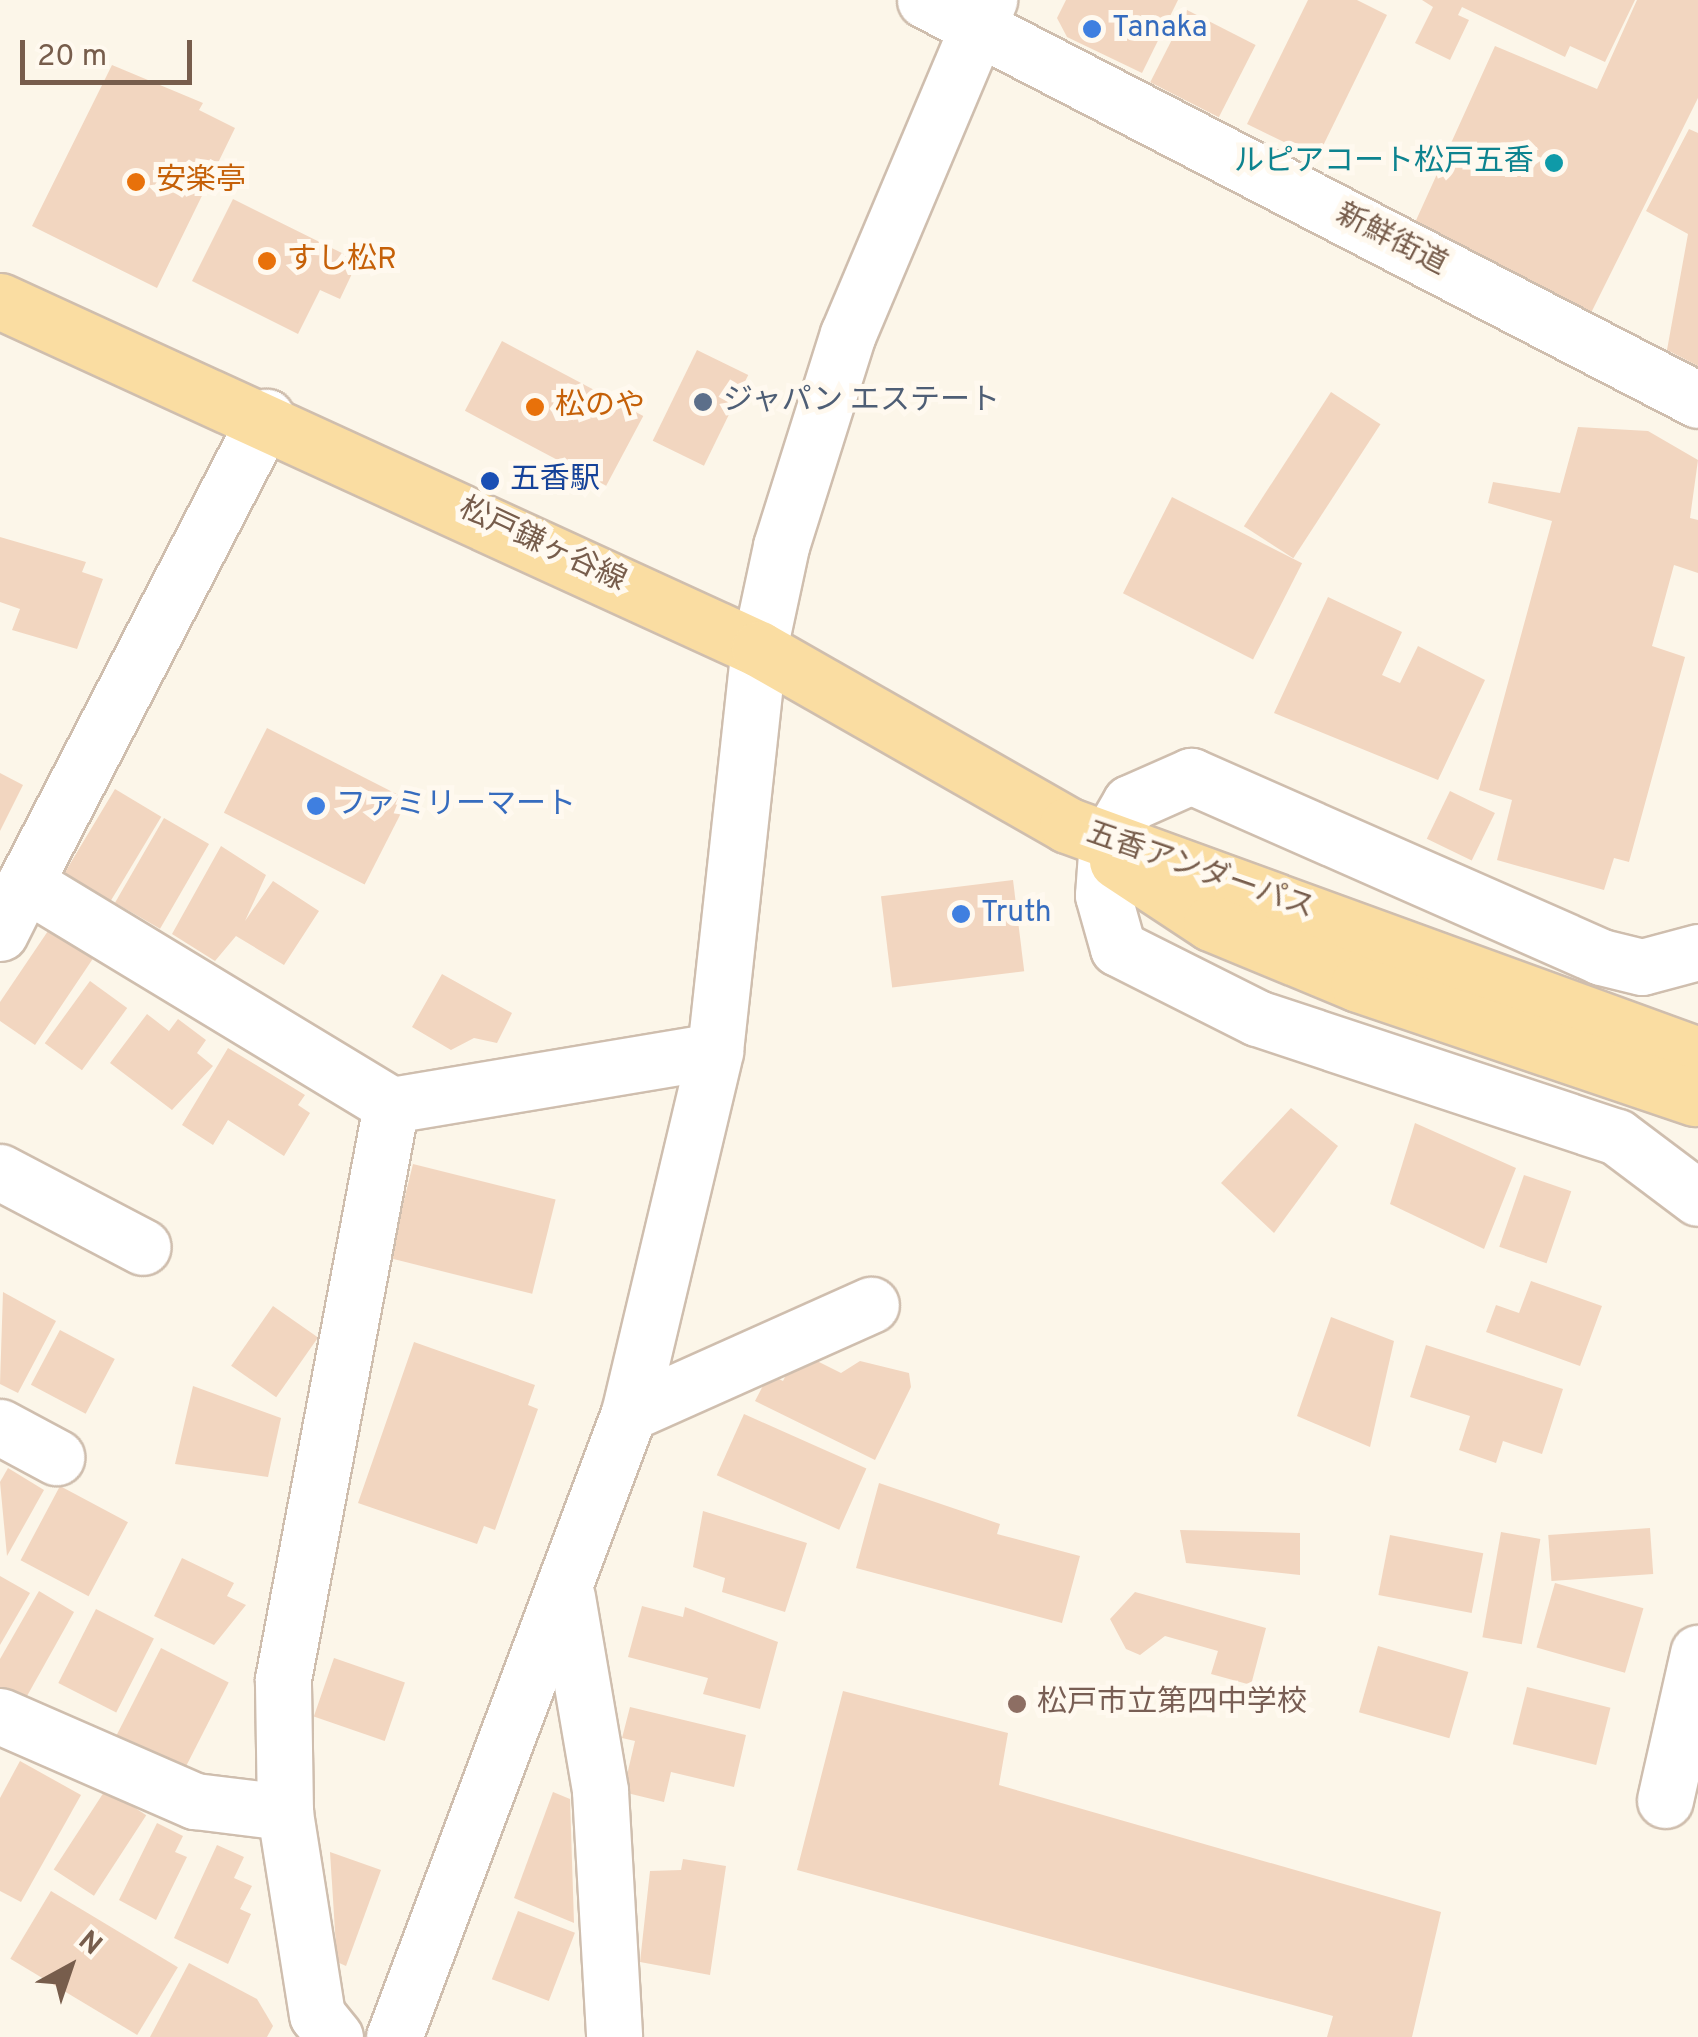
<!DOCTYPE html>
<html>
<head>
<meta charset="utf-8">
<style>
  body { margin:0 }
  #map { position:relative; width:1698px; height:2037px; overflow:hidden; background:#fcf6e9; font-family:Overpass,"Noto Sans JP",sans-serif }
  div>[style] { position:absolute }
  .building>* { inset:0; background:#f2d6c0; transform-origin:0 0 }
  .roads { filter:drop-shadow(2px 0 #cfbeae) drop-shadow(-2px 0 #cfbeae) drop-shadow(0 2px #cfbeae) drop-shadow(0 -2px #cfbeae) }
  .minor>* { height:55px; margin:-27.5px; padding:0 27.5px; transform-origin:27.5px; border-radius:27.5px; background:#fff }
  .major>* { height:55px; margin:-27.5px; padding:0 27.5px; transform-origin:27.5px; border-radius:27.5px; background:#fadda2 }
  .dots>* { width:28px; height:28px; translate:-50% -50%; box-sizing:border-box; border:5px solid #fff9ef; border-radius:50% }
  span { translate:-50% -50%; white-space:nowrap; text-align:center; line-height:1.15; -webkit-text-stroke:10px #fff9ef; paint-order:stroke }
  .shop-label { font-size:30px; color:#366cbe }
  .left { translate:0 -50%; text-align:left }
  .culture-label { font-size:30px; color:#0d838f }
  .right { translate:-100% -50%; text-align:right }
  .food-label { font-size:30px; color:#c56008 }
  .street-label { font-size:30px; color:#775d4c }
  .service-label { font-size:30px; color:#4e5e75 }
  .transit-label { font-size:30px; color:#164399 }
  .education-label { font-size:30px; color:#785e54 }
  .north { position:absolute; left:20px; top:1917px; width:100px; height:100px; -webkit-text-stroke:8px #fff9ef; paint-order:stroke; rotate:40deg; font-size:28px; font-weight:700; line-height:40px; text-align:center; color:#775d4c }
  .north::after { content:''; display:block; margin:auto; width:35px; height:45px; background:#775d4c; clip-path:polygon(50% 0,100% 100%,50% 72%,0 100%) }
  .scale { position:absolute; left:20px; top:40px; width:172px; height:45px; box-sizing:border-box; border:5px solid #775d4c; border-top:0; padding-left:12px; font-size:30px; line-height:35px; white-space:nowrap; color:#775d4c; -webkit-text-stroke:8px #fff9ef; paint-order:stroke }
</style>
</head>
<body>
<div id="map">
  <div class="building">
    <i style="clip-path:polygon(1066px 0,1178px 0,1142px 73px,1067px 37px,1057px 18px)"></i>
    <i style="clip-path:polygon(1308px 0,1357px 0,1387px 15px,1317px 158px,1247px 124px)"></i>
    <i style="clip-path:polygon(1422px 0,1635px 0,1605px 62px,1570px 46px,1565px 57px,1462px 7px,1458px 15px,1469px 20px,1450px 60px,1415px 43px,1433px 7px)"></i>
    <i style="clip-path:polygon(1637px 0,1698px 0,1698px 98px,1586px 323px,1413px 227px,1495px 46px,1597px 89px)"></i>
    <i style="left:1187px;top:10px;width:77px;height:81px;rotate:27deg"></i>
    <i style="clip-path:polygon(112px 65px,203px 103px,199px 110px,235px 128px,157px 288px,32px 226px)"></i>
    <i style="clip-path:polygon(1689px 129px,1698px 133px,1698px 366px,1667px 350px,1688px 234px,1646px 211px)"></i>
    <i style="clip-path:polygon(233px 199px,358px 261px,340px 299px,320px 290px,298px 334px,192px 281px)"></i>
    <i style="left:502px;top:341px;width:160px;height:79px;rotate:28deg"></i>
    <i style="left:697px;top:350px;width:57px;height:101px;rotate:26deg"></i>
    <i style="left:1331px;top:392px;width:59px;height:160px;rotate:33deg"></i>
    <i style="clip-path:polygon(1578px 427px,1648px 431px,1698px 460px,1690px 518px,1698px 520px,1698px 573px,1674px 565px,1652px 646px,1685px 657px,1629px 862px,1614px 858px,1604px 890px,1497px 860px,1512px 800px,1479px 790px,1552px 521px,1488px 503px,1493px 482px,1560px 493px)"></i>
    <i style="left:1172px;top:497px;width:146px;height:108px;rotate:27deg"></i>
    <i style="clip-path:polygon(0 537px,86px 562px,82px 572px,103px 579px,77px 649px,12px 630px,20px 609px,0 602px)"></i>
    <i style="clip-path:polygon(1328px 597px,1402px 632px,1382px 675px,1400px 683px,1418px 646px,1485px 680px,1438px 780px,1274px 713px)"></i>
    <i style="left:267px;top:728px;width:158px;height:95px;rotate:27deg"></i>
    <i style="clip-path:polygon(0 773px,23px 785px,0 831px)"></i>
    <i style="left:115px;top:789px;width:54px;height:98px;rotate:31deg"></i>
    <i style="left:1450px;top:791px;width:50px;height:53px;rotate:26deg"></i>
    <i style="left:164px;top:818px;width:52px;height:98px;rotate:30deg"></i>
    <i style="clip-path:polygon(221px 846px,266px 875px,245px 921px,273px 881px,319px 911px,284px 965px,236px 936px,215px 961px,172px 934px)"></i>
    <i style="left:1013px;top:880px;width:92px;height:133px;rotate:83deg"></i>
    <i style="clip-path:polygon(50px 928px,94px 957px,35px 1045px,0 1021px,0 1002px)"></i>
    <i style="clip-path:polygon(442px 974px,512px 1013px,497px 1043px,474px 1038px,451px 1050px,412px 1027px)"></i>
    <i style="left:90px;top:981px;width:46px;height:77px;rotate:36deg"></i>
    <i style="clip-path:polygon(147px 1014px,169px 1031px,178px 1019px,206px 1040px,197px 1053px,213px 1066px,172px 1110px,110px 1063px)"></i>
    <i style="clip-path:polygon(228px 1048px,305px 1095px,298px 1105px,310px 1113px,284px 1156px,228px 1120px,213px 1145px,182px 1125px)"></i>
    <i style="clip-path:polygon(1291px 1108px,1338px 1146px,1274px 1233px,1221px 1183px)"></i>
    <i style="clip-path:polygon(1415px 1123px,1516px 1168px,1484px 1249px,1390px 1204px)"></i>
    <i style="left:413px;top:1164px;width:147px;height:97px;rotate:14deg"></i>
    <i style="left:1524px;top:1175px;width:50px;height:76px;rotate:19deg"></i>
    <i style="clip-path:polygon(1531px 1281px,1602px 1306px,1580px 1366px,1486px 1332px,1496px 1305px,1519px 1313px)"></i>
    <i style="clip-path:polygon(3px 1292px,56px 1321px,18px 1393px,0 1384px)"></i>
    <i style="left:273px;top:1306px;width:55px;height:73px;rotate:35deg"></i>
    <i style="clip-path:polygon(1331px 1317px,1394px 1341px,1370px 1447px,1297px 1416px)"></i>
    <i style="left:60px;top:1330px;width:62px;height:62px;rotate:28deg"></i>
    <i style="clip-path:polygon(414px 1342px,535px 1385px,528px 1405px,538px 1409px,495px 1530px,484px 1526px,477px 1544px,358px 1503px)"></i>
    <i style="clip-path:polygon(1426px 1345px,1563px 1389px,1542px 1454px,1503px 1441px,1496px 1463px,1459px 1450px,1470px 1416px,1410px 1397px)"></i>
    <i style="clip-path:polygon(809px 1357px,841px 1373px,860px 1361px,909px 1373px,911px 1387px,875px 1460px,755px 1401px,769px 1374px,783px 1381px,793px 1360px,804px 1366px)"></i>
    <i style="clip-path:polygon(193px 1386px,281px 1418px,268px 1477px,175px 1464px)"></i>
    <i style="left:744px;top:1414px;width:134px;height:67px;rotate:24deg"></i>
    <i style="clip-path:polygon(8px 1468px,44px 1490px,7px 1556px,0 1482px)"></i>
    <i style="clip-path:polygon(879px 1483px,1000px 1524px,997px 1534px,1080px 1556px,1062px 1623px,856px 1568px)"></i>
    <i style="left:60px;top:1486px;width:77px;height:84px;rotate:28deg"></i>
    <i style="clip-path:polygon(703px 1511px,807px 1543px,785px 1612px,722px 1592px,725px 1578px,693px 1567px)"></i>
    <i style="left:1650px;top:1528px;width:46px;height:102px;rotate:86deg"></i>
    <i style="clip-path:polygon(1180px 1530px,1300px 1533px,1300px 1575px,1186px 1563px)"></i>
    <i style="left:1501px;top:1532px;width:40px;height:107px;rotate:10deg"></i>
    <i style="left:1390px;top:1535px;width:95px;height:61px;rotate:11deg"></i>
    <i style="clip-path:polygon(182px 1558px,234px 1583px,227px 1596px,246px 1605px,214px 1645px,154px 1616px)"></i>
    <i style="clip-path:polygon(0 1576px,30px 1593px,0 1645px)"></i>
    <i style="left:1555px;top:1583px;width:92px;height:67px;rotate:16deg"></i>
    <i style="clip-path:polygon(39px 1591px,74px 1612px,27px 1696px,13px 1698px,0 1691px,0 1659px)"></i>
    <i style="clip-path:polygon(1135px 1592px,1266px 1628px,1251px 1685px,1211px 1674px,1218px 1651px,1165px 1636px,1140px 1655px,1126px 1649px,1110px 1619px)"></i>
    <i style="clip-path:polygon(642px 1606px,683px 1617px,685px 1607px,778px 1642px,760px 1709px,703px 1694px,708px 1678px,628px 1657px)"></i>
    <i style="left:96px;top:1609px;width:65px;height:83px;rotate:27deg"></i>
    <i style="left:1378px;top:1646px;width:94px;height:69px;rotate:16deg"></i>
    <i style="left:161px;top:1648px;width:76px;height:108px;rotate:27deg"></i>
    <i style="left:334px;top:1658px;width:75px;height:62px;rotate:19deg"></i>
    <i style="left:1527px;top:1687px;width:86px;height:59px;rotate:14deg"></i>
    <i style="clip-path:polygon(843px 1691px,1008px 1733px,999px 1785px,1441px 1912px,1412px 2037px,1327px 2037px,1333px 2016px,797px 1870px)"></i>
    <i style="clip-path:polygon(630px 1707px,746px 1735px,734px 1787px,671px 1772px,664px 1802px,623px 1792px,635px 1741px,622px 1738px)"></i>
    <i style="clip-path:polygon(20px 1761px,81px 1795px,21px 1902px,0 1891px,0 1798px)"></i>
    <i style="left:106px;top:1789px;width:48px;height:96px;rotate:33deg"></i>
    <i style="clip-path:polygon(553px 1792px,570px 1799px,574px 1923px,514px 1898px)"></i>
    <i style="clip-path:polygon(157px 1823px,183px 1836px,175px 1852px,187px 1857px,156px 1920px,119px 1900px)"></i>
    <i style="clip-path:polygon(217px 1845px,244px 1857px,234px 1878px,252px 1886px,240px 1909px,251px 1914px,228px 1964px,174px 1938px)"></i>
    <i style="clip-path:polygon(330px 1852px,381px 1870px,346px 1966px,337px 1962px)"></i>
    <i style="clip-path:polygon(683px 1859px,726px 1866px,710px 1975px,640px 1962px,650px 1871px,681px 1870px)"></i>
    <i style="left:51px;top:1891px;width:148px;height:79px;rotate:31deg"></i>
    <i style="left:518px;top:1911px;width:61px;height:73px;rotate:21deg"></i>
    <i style="clip-path:polygon(189px 1963px,257px 1999px,273px 2026px,267px 2037px,150px 2037px)"></i>
  </div>
  <div class="roads">
    <div class="minor">
      <i style="left:925px;top:0;width:870px;rotate:27.36deg"></i>
      <i style="left:1109px;top:839px;width:42px;rotate:-59.7deg"></i>
      <i style="left:1130px;top:803px;width:67px;rotate:-23.9deg"></i>
      <i style="left:1191px;top:776px;width:448px;rotate:23.8deg"></i>
      <i style="left:1601px;top:957px;width:42px;rotate:13.7deg"></i>
      <i style="left:1642px;top:967px;width:58px;rotate:-15deg"></i>
      <i style="left:1106px;top:854px;width:41px;rotate:94.2deg"></i>
      <i style="left:1103px;top:895px;width:55px;rotate:74.2deg"></i>
      <i style="left:1118px;top:948px;width:156px;rotate:26.7deg"></i>
      <i style="left:1257px;top:1018px;width:379px;rotate:18.3deg"></i>
      <i style="left:1617px;top:1137px;width:101px;rotate:37deg"></i>
      <i style="left:25px;top:883px;width:525px;rotate:-62.65deg"></i>
      <i style="left:0;top:933px;width:56px;rotate:-63.4deg"></i>
      <i style="left:25px;top:883px;width:428px;rotate:31.2deg"></i>
      <i style="left:391px;top:1105px;width:328px;rotate:-9.5deg"></i>
      <i style="left:0;top:1172px;width:161px;rotate:27.7deg"></i>
      <i style="left:629px;top:1413px;width:265px;rotate:-24.1deg"></i>
      <i style="left:0;top:1427px;width:64px;rotate:28.2deg"></i>
      <i style="left:567px;top:1597px;width:197px;rotate:80.3deg"></i>
      <i style="left:600px;top:1791px;width:246px;rotate:86.7deg"></i>
      <i style="left:0;top:1716px;width:213px;rotate:23.6deg"></i>
      <i style="left:195px;top:1801px;width:91px;rotate:7deg"></i>
      <i style="left:1665px;top:1800px;width:151px;rotate:-77.3deg"></i>
      <i style="left:335px;top:2037px;width:28px;rotate:-129deg"></i>
      <i style="left:317px;top:2015px;width:206px;rotate:-99deg"></i>
      <i style="left:285px;top:1812px;width:133px;rotate:-90.9deg"></i>
      <i style="left:283px;top:1679px;width:584px;rotate:-79.34deg"></i>
      <i style="left:394px;top:2037px;width:667px;rotate:-69.36deg"></i>
      <i style="left:629px;top:1413px;width:372px;rotate:-76.6deg"></i>
      <i style="left:715px;top:1051px;width:404px;rotate:-83.8deg"></i>
      <i style="left:759px;top:649px;width:105px;rotate:-77.9deg"></i>
      <i style="left:781px;top:546px;width:222px;rotate:-72.5deg"></i>
      <i style="left:848px;top:334px;width:363px;rotate:-67.1deg"></i>
    </div>
    <div class="major">
      <i style="left:0;top:301px;width:835px;rotate:24.63deg"></i>
      <i style="left:759px;top:649px;width:355px;rotate:29.7deg"></i>
      <i style="left:1067px;top:825px;width:672px;rotate:20.03deg"></i>
      <i style="left:1117px;top:861px;width:113px;rotate:33.4deg"></i>
      <i style="left:1211px;top:923px;width:159px;rotate:22.5deg"></i>
      <i style="left:1358px;top:984px;width:356px;rotate:18.7deg"></i>
    </div>
  </div>
  <div class="dots">
    <i style="left:1092px;top:29px;background:#3f7fe0"></i>
    <i style="left:1554px;top:163px;background:#0f9aa8"></i>
    <i style="left:136px;top:182px;background:#e8710a"></i>
    <i style="left:267px;top:261px;background:#e8710a"></i>
    <i style="left:703px;top:402px;background:#5c6f8a"></i>
    <i style="left:535px;top:407px;background:#e8710a"></i>
    <i style="left:490px;top:481px;background:#1a4fb4"></i>
    <i style="left:316px;top:806px;background:#3f7fe0"></i>
    <i style="left:961px;top:914px;background:#3f7fe0"></i>
    <i style="left:1017px;top:1704px;background:#8d6e63"></i>
  </div>
  <div class="shop-label">
    <span class="left" style="left:1112px;top:29px">Tanaka</span>
    <span class="left" style="left:336px;top:806px">ファミリーマート</span>
    <span class="left" style="left:981px;top:914px">Truth</span>
  </div>
  <div class="culture-label">
    <span class="right" style="left:1534px;top:163px">ルピアコート松戸五香</span>
  </div>
  <div class="food-label">
    <span class="left" style="left:156px;top:182px">安楽亭</span>
    <span class="left" style="left:287px;top:261px">すし松R</span>
    <span class="left" style="left:555px;top:407px">松のや</span>
  </div>
  <div class="street-label">
    <span style="left:1391px;top:241px;rotate:27deg">新鮮街道</span>
    <span style="left:542px;top:546px;rotate:25deg">松戸鎌ヶ谷線</span>
    <span style="left:1200px;top:872px;rotate:19deg">五香アンダーパス</span>
  </div>
  <div class="service-label">
    <span class="left" style="left:723px;top:402px">ジャパン エステート</span>
  </div>
  <div class="transit-label">
    <span class="left" style="left:510px;top:481px">五香駅</span>
  </div>
  <div class="education-label">
    <span class="left" style="left:1037px;top:1704px">松戸市立第四中学校</span>
  </div>
  <div class="north">N</div>
  <div class="scale">20 m</div>
</div>
</body>
</html>
